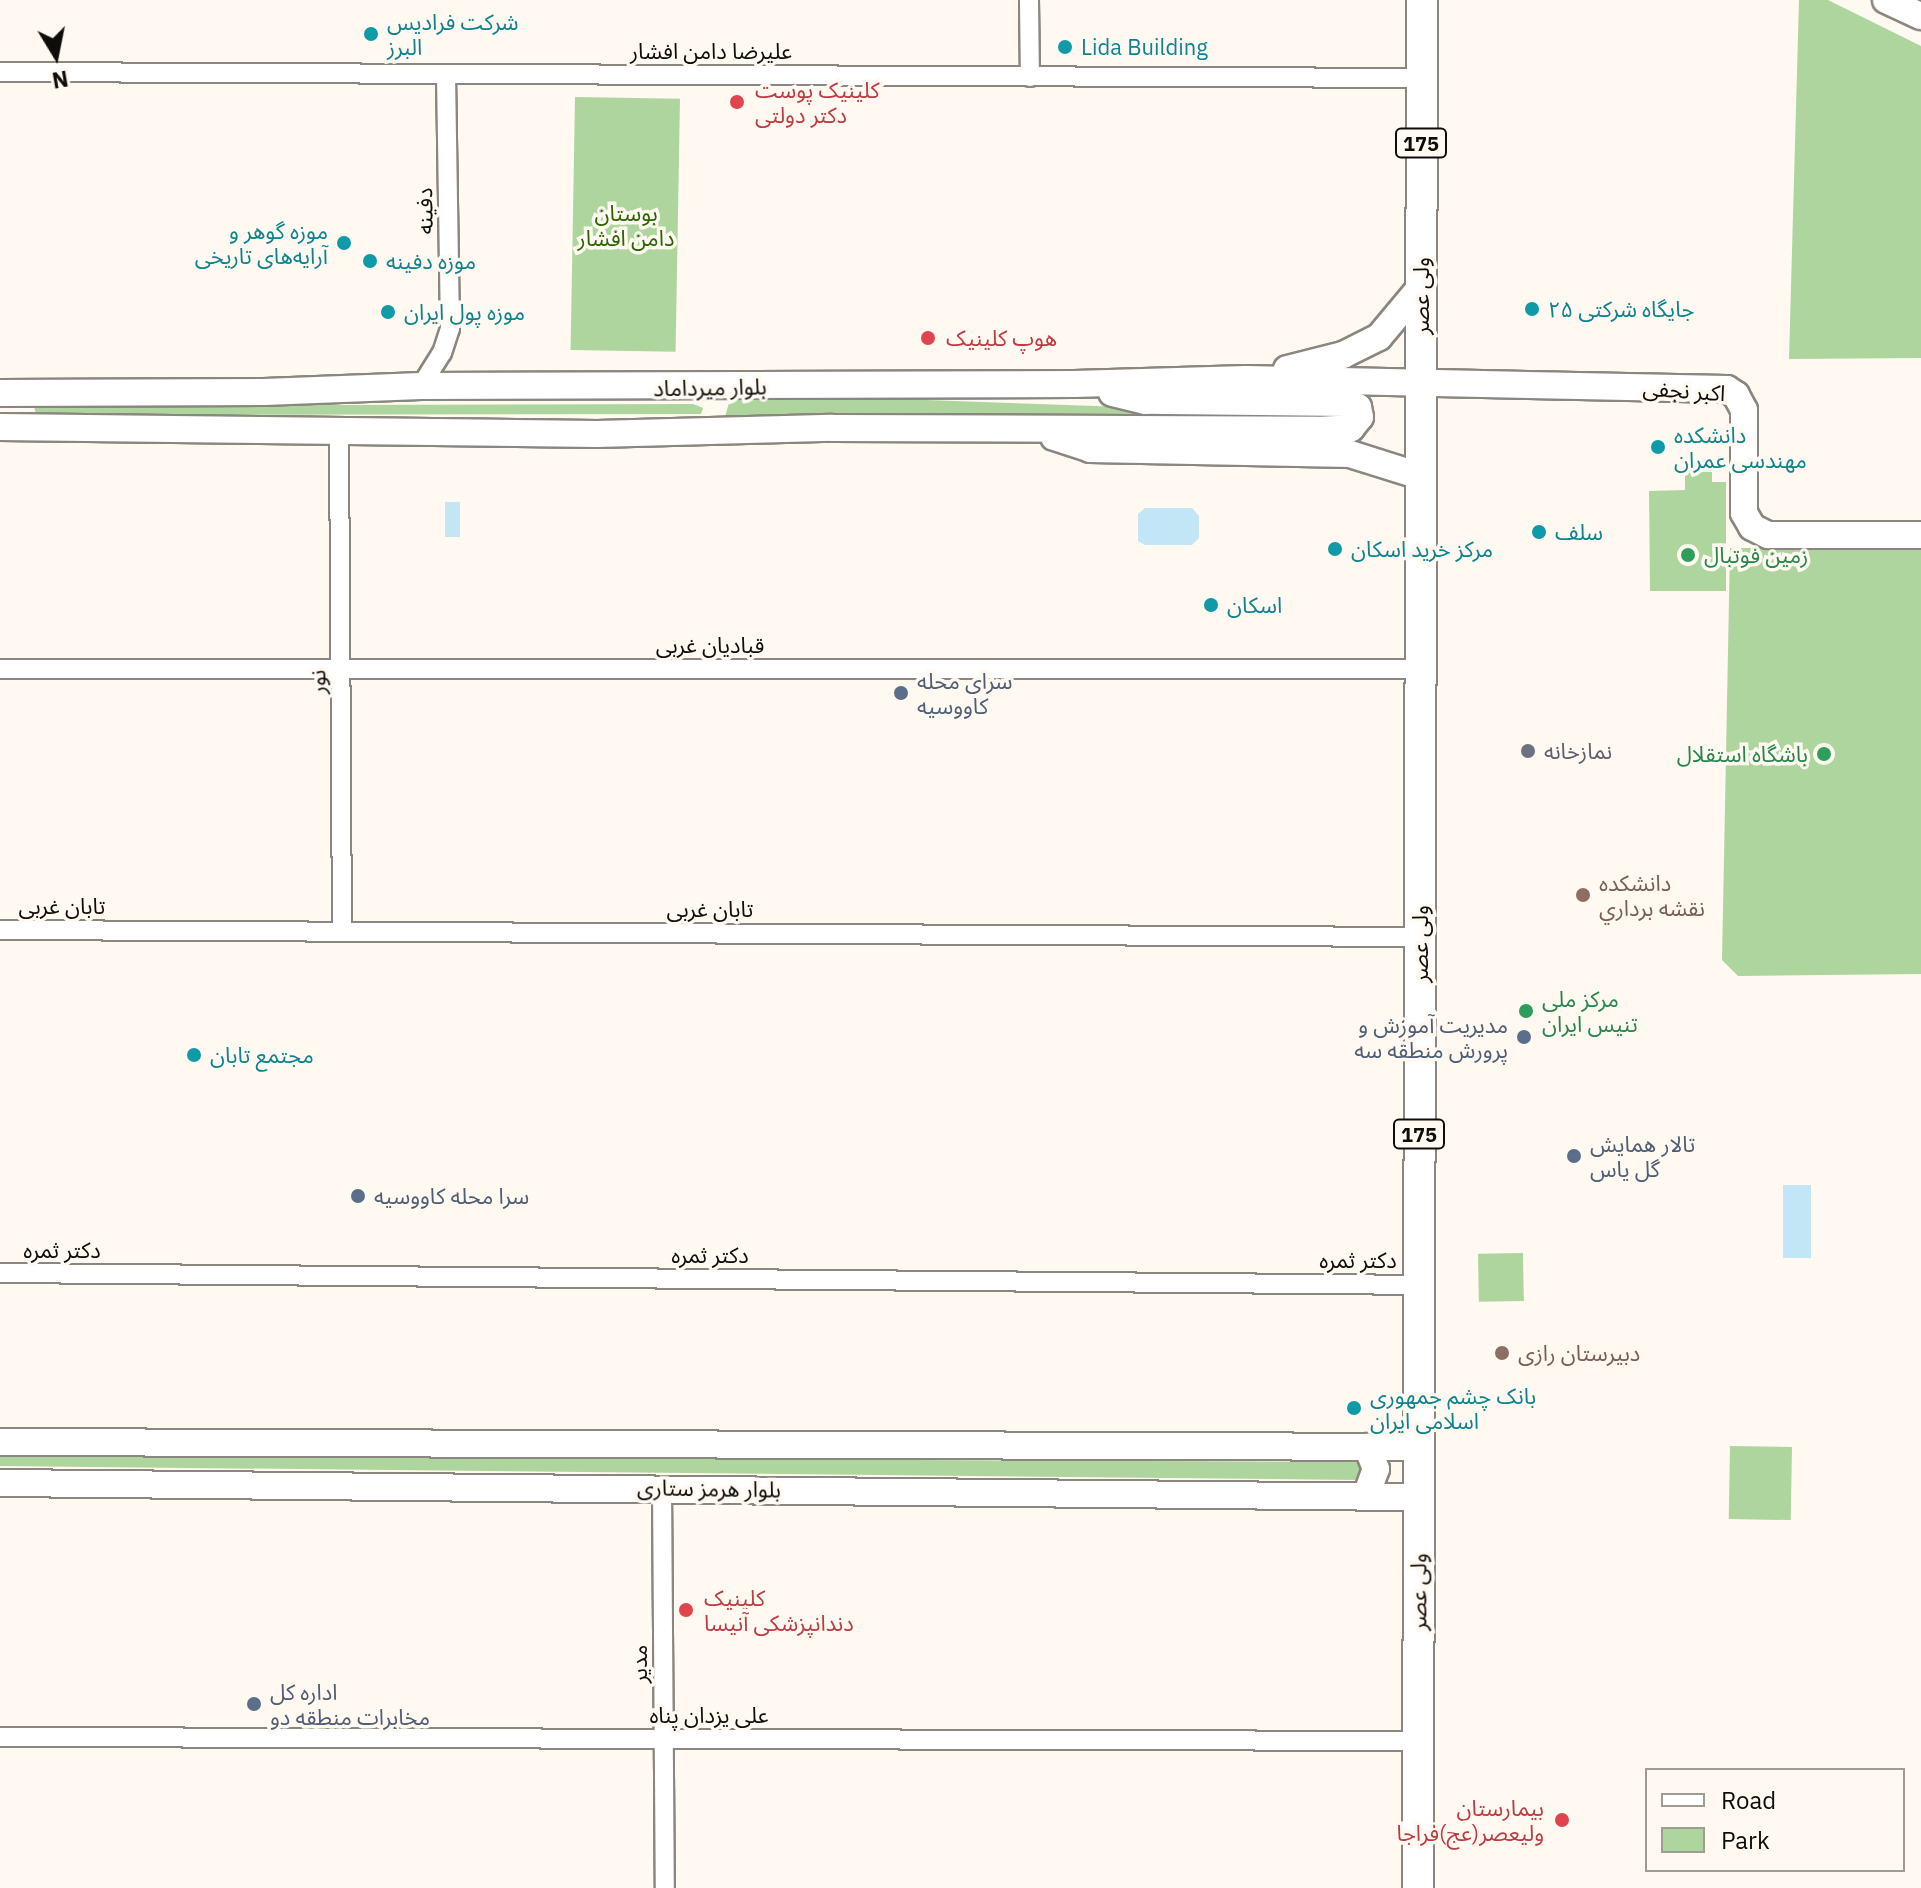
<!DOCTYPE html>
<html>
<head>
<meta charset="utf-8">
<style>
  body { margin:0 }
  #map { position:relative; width:1921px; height:1888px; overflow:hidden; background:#fff9f1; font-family:"IBM Plex Sans","Noto Sans Arabic",sans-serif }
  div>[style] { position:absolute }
  .green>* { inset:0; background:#aed59e; transform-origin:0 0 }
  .water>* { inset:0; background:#c2e6f6; transform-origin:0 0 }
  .roads { filter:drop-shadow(2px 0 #8b867f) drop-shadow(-2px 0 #8b867f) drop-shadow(0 2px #8b867f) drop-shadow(0 -2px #8b867f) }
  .street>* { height:18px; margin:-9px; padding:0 9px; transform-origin:9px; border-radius:9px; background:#fff }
  .secondary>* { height:26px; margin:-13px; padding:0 13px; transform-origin:13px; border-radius:13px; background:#fff }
  .primary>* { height:30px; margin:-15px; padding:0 15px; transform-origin:15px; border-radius:15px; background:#fff }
  .dots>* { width:22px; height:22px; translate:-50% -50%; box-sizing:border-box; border:4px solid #fff9f1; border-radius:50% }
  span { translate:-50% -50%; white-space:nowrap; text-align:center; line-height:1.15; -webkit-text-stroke:7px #fff9f1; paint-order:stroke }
  .shield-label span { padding:2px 6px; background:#fff9f1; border:2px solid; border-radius:6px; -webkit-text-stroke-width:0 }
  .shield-label { font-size:20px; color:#0e0d0a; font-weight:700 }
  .culture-label { font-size:22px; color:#0d838f }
  .left { translate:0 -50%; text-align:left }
  .right { translate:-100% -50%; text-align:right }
  .street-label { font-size:22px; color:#0e0d0a }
  .health-label { font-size:22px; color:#be3a42 }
  .park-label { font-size:22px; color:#296500 }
  .leisure-label { font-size:22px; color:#27864d }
  .service-label { font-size:22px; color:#4e5e75 }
  .worship-label { font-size:22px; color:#5b616d }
  .education-label { font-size:22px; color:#785e54 }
  .legend { position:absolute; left:1645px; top:1768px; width:260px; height:104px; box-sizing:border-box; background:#fff9f1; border:2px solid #9f9b95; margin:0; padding:10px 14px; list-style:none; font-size:24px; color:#0e0d0a }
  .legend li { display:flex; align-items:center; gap:16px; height:40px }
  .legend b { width:40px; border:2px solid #9f9b95 }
  .north { position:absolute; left:16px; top:16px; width:80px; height:80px; -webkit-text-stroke:6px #fff9f1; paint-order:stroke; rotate:170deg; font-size:22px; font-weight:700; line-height:32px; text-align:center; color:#0e0d0a }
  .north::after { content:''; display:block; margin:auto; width:28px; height:36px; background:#0e0d0a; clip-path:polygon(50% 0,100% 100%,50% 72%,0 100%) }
</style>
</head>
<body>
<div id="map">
  <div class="green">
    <i style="clip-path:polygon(1799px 0,1828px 0,1921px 46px,1921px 358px,1789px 359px)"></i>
    <i style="left:575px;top:97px;width:105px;height:253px;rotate:1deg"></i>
    <i style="clip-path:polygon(723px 393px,1270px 412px,1345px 413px,1337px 426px,725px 417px,729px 403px)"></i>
    <i style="clip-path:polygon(693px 404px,703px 408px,701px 414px,36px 415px,34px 406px)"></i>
    <i style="clip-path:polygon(1685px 472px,1712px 472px,1712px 482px,1726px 482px,1726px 591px,1650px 591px,1649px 491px,1685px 490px)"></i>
    <i style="clip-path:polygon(1730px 548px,1921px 548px,1921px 974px,1738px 976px,1722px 960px)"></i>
    <i style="left:1523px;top:1253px;width:48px;height:45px;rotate:89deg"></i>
    <i style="left:1730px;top:1446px;width:62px;height:73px;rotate:1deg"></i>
    <i style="clip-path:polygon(0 1456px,1361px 1462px,1368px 1474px,1359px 1480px,0 1466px)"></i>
  </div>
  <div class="water">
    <i style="left:445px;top:502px;width:15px;height:35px"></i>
    <i style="clip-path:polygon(1145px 508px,1192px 508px,1199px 516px,1199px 538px,1192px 545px,1145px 545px,1138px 541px,1138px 514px)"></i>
    <i style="left:1783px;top:1185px;width:28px;height:73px"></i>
  </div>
  <div class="roads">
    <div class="street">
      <i style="left:1029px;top:0;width:77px;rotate:89.3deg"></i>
      <i style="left:0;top:72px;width:1421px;rotate:0.24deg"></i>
      <i style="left:421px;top:386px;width:39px;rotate:-58deg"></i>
      <i style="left:442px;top:353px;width:25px;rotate:-72deg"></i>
      <i style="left:450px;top:329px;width:255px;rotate:-90.9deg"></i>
      <i style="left:339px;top:432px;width:500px;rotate:89.66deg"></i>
      <i style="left:0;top:669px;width:1420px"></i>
      <i style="left:0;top:930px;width:1420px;rotate:0.28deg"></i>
      <i style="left:0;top:1273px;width:1419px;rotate:0.48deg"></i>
      <i style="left:662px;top:1487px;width:401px;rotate:89.6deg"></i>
      <i style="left:0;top:1737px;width:1418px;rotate:0.16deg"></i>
    </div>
    <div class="secondary">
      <i style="left:1886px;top:0;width:38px;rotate:25deg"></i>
      <i style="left:1287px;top:369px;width:58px;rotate:-14deg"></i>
      <i style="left:1343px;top:355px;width:40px;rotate:-26.6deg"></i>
      <i style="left:1379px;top:337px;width:65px;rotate:-50deg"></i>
      <i style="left:0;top:393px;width:264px;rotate:-0.2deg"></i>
      <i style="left:264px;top:392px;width:157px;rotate:-2.2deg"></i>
      <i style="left:421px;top:386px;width:653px;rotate:-0.18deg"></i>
      <i style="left:1074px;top:384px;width:172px;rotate:-1.7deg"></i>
      <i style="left:1246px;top:379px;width:481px;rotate:1.2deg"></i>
      <i style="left:1727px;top:389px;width:11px;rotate:34deg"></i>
      <i style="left:1736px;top:395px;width:17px;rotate:62deg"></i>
      <i style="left:1744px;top:410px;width:103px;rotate:90deg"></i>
      <i style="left:1744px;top:513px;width:16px;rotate:60deg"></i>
      <i style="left:1752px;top:527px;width:18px;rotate:27deg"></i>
      <i style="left:1768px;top:535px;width:153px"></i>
      <i style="left:0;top:427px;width:597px;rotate:0.67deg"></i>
      <i style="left:597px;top:434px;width:235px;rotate:-1.5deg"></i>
      <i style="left:832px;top:428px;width:485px;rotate:0.2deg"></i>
      <i style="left:1317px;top:430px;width:34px;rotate:-3deg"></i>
      <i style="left:1351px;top:428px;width:14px;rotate:-51deg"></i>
      <i style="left:1360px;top:417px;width:10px;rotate:-101deg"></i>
      <i style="left:1358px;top:407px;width:11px;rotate:-158deg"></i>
      <i style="left:1348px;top:403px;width:203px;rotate:-179.4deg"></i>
      <i style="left:1145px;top:401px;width:34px;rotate:-166deg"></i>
      <i style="left:1054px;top:437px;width:38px;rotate:18deg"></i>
      <i style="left:1090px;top:449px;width:260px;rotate:1.1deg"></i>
      <i style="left:1350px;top:454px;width:73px;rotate:17.4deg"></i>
      <i style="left:0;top:1442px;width:1419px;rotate:0.2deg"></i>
      <i style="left:0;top:1483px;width:1418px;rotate:0.57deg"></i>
      <i style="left:1366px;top:1496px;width:29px;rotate:-70deg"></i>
      <i style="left:1376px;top:1469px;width:24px;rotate:-112deg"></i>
    </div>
    <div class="primary">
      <i style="left:1418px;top:1888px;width:1888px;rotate:-89.88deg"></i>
    </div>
  </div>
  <div class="dots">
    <i style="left:371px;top:34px;background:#0f9aa8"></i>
    <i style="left:1065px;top:47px;background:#0f9aa8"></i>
    <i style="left:737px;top:102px;background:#e0444e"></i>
    <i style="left:344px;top:243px;background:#0f9aa8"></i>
    <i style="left:370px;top:261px;background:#0f9aa8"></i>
    <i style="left:1532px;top:309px;background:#0f9aa8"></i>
    <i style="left:388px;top:312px;background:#0f9aa8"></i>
    <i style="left:928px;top:338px;background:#e0444e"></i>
    <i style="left:1658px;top:447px;background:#0f9aa8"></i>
    <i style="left:1539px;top:532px;background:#0f9aa8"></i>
    <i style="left:1335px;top:549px;background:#0f9aa8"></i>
    <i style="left:1688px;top:555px;background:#2e9e5b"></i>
    <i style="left:1211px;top:605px;background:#0f9aa8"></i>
    <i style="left:901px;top:693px;background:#5c6f8a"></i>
    <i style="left:1528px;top:751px;background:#6b7280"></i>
    <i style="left:1824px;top:754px;background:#2e9e5b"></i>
    <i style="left:1583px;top:895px;background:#8d6e63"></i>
    <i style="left:1526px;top:1011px;background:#2e9e5b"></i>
    <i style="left:1524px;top:1037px;background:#5c6f8a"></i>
    <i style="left:194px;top:1055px;background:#0f9aa8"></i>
    <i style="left:1574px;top:1156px;background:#5c6f8a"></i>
    <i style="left:358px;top:1196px;background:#5c6f8a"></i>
    <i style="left:1502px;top:1353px;background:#8d6e63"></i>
    <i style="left:1354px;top:1408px;background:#0f9aa8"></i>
    <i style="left:686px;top:1610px;background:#e0444e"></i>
    <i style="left:254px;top:1704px;background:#5c6f8a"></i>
    <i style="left:1562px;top:1820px;background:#e0444e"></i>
  </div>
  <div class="shield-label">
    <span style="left:1421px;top:143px">175</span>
    <span style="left:1419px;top:1134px">175</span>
  </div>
  <div class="culture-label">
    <span class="left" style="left:387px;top:34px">شرکت فرادیس<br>البرز</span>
    <span class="left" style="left:1081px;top:47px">Lida Building</span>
    <span class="right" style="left:328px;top:243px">موزه گوهر و<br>آرایه‌های تاریخی</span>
    <span class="left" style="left:386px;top:261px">موزه دفینه</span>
    <span class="left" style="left:1548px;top:309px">جایگاه شرکتی ۲۵</span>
    <span class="left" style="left:404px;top:312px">موزه پول ایران</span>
    <span class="left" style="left:1674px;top:447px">دانشکده<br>مهندسی عمران</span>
    <span class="left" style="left:1555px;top:532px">سلف</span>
    <span class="left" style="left:1351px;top:549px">مرکز خرید اسکان</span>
    <span class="left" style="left:1227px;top:605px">اسکان</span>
    <span class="left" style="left:210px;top:1055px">مجتمع تابان</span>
    <span class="left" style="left:1370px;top:1408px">بانک چشم جمهوری<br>اسلامی ایران</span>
  </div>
  <div class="street-label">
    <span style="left:711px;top:51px">علیرضا دامن افشار</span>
    <span style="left:424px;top:211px;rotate:-91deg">دفینه</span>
    <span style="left:1421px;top:296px;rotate:-90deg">ولی عصر</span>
    <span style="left:710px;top:387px;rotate:-1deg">بلوار میرداماد</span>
    <span style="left:1684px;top:390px;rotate:4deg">اکبر نجفی</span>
    <span style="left:710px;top:645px">قبادیان غربی</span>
    <span style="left:317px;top:682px;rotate:-90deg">نور</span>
    <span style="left:62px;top:906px">تابان غربی</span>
    <span style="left:710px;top:909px">تابان غربی</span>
    <span style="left:1420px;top:944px;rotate:-90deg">ولی عصر</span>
    <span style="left:62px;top:1250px">دکتر ثمره</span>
    <span style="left:710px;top:1255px">دکتر ثمره</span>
    <span style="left:1358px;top:1260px">دکتر ثمره</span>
    <span style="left:709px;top:1488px;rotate:1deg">بلوار هرمز ستاری</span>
    <span style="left:1418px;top:1592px;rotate:-90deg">ولی عصر</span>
    <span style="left:639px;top:1664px;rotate:-90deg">مدیر</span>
    <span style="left:709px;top:1715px">علی یزدان پناه</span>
  </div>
  <div class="health-label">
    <span class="left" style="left:755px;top:102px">کلینیک پوست<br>دکتر دولتى</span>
    <span class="left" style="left:946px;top:338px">هوپ کلینیک</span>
    <span class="left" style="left:704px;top:1610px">کلینیک<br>دندانپزشکی آنیسا</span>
    <span class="right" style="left:1544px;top:1820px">بیمارستان<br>ولیعصر(عج)فراجا</span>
  </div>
  <div class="park-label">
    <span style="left:626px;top:225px">بوستان<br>دامن افشار</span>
  </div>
  <div class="leisure-label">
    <span class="left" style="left:1704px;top:555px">زمین فوتبال</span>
    <span class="right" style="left:1808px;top:754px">باشگاه استقلال</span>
    <span class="left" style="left:1542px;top:1011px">مرکز ملی<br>تنیس ایران</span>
  </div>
  <div class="service-label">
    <span class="left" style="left:917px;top:693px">سرای محله<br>کاووسیه</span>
    <span class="right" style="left:1508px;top:1037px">مدیریت آموزش و<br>پرورش منطقه سه</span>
    <span class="left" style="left:1590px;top:1156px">تالار همایش<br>گل یاس</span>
    <span class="left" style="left:374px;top:1196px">سرا محله کاووسیه</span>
    <span class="left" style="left:270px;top:1704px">اداره کل<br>مخابرات منطقه دو</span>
  </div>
  <div class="worship-label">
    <span class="left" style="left:1544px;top:751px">نمازخانه</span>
  </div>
  <div class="education-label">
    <span class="left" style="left:1599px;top:895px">دانشكده<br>نقشه برداري</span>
    <span class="left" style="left:1518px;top:1353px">دبیرستان رازی</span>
  </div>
  <ul class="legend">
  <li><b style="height:10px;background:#fff"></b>Road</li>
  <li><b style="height:22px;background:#aed59e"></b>Park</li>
  </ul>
  <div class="north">N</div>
</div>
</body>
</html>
